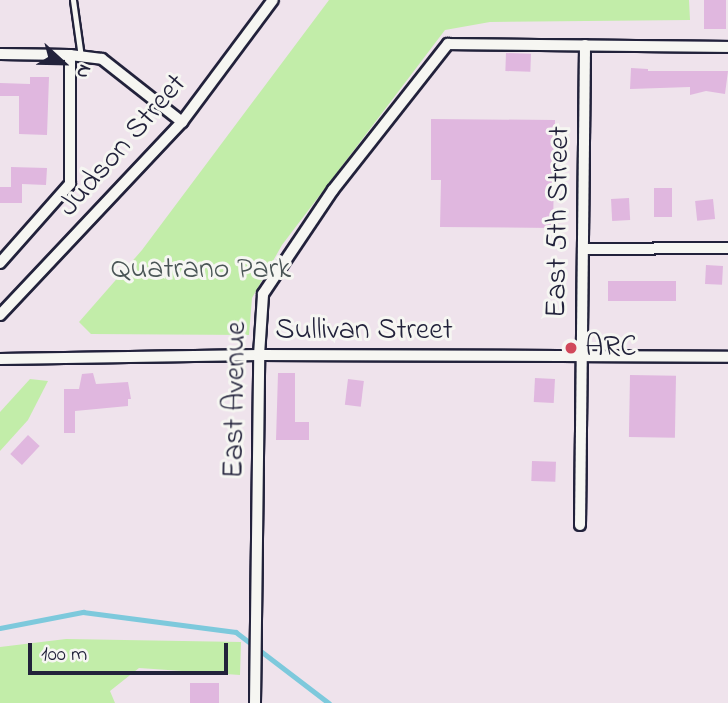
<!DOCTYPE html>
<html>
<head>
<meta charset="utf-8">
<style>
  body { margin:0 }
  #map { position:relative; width:728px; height:703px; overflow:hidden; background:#efe3ec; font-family:"Indie Flower",sans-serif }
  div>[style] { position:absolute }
  .green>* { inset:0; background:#c2eda9 }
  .stream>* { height:4.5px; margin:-2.25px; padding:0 2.25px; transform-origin:2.25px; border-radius:2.25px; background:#7dc9dc }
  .building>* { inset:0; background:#e0b7df; transform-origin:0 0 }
  .roads { filter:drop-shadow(2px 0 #22223b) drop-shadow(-2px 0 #22223b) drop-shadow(0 2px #22223b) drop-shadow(0 -2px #22223b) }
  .service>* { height:5px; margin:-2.5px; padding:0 2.5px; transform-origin:2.5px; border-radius:2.5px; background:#f6f6f2 }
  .minor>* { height:10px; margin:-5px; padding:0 5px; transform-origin:5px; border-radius:5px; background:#f6f6f2 }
  .dots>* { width:19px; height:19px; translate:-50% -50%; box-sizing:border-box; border:4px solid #f6f6f2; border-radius:50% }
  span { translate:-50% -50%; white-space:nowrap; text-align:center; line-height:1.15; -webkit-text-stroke:6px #f6f6f2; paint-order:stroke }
  .street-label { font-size:30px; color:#22223b }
  .park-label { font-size:30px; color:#4a5556 }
  .poi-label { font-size:30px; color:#22223b }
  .left { translate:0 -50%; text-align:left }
  .north { position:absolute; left:28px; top:28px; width:70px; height:70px; -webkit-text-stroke:5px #f6f6f2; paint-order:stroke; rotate:112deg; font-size:19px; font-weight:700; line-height:28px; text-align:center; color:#22223b }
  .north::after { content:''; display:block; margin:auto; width:24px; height:32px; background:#22223b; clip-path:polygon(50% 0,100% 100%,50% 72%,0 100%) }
  .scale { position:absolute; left:28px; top:643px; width:200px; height:32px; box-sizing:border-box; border:4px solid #22223b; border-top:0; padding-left:9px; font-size:21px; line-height:24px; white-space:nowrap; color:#22223b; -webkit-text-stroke:5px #f6f6f2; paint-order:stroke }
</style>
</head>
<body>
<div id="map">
  <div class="green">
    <i style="clip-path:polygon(329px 0,689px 0,690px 20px,490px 22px,445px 30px,282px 245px,252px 298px,249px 335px,91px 334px,79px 322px,142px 250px)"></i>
    <i style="clip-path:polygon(30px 379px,48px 381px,28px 420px,0 451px,0 412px)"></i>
    <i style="clip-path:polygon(66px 639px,241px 642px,240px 675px,139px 668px,110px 691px,115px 703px,0 703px,0 647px)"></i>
  </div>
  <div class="stream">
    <i style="left:0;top:628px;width:85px;rotate:-10.9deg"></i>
    <i style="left:83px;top:612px;width:154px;rotate:7.4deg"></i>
    <i style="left:236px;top:632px;width:117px;rotate:37.4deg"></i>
  </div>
  <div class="building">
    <i style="left:704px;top:0;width:22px;height:29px"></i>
    <i style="left:506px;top:53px;width:25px;height:18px;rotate:2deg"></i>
    <i style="clip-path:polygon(631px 68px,648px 69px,648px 71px,728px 71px,725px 94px,706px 91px,690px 95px,690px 87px,630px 89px)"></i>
    <i style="clip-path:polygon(30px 77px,49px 77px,47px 135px,19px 134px,19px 96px,0 96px,0 83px,30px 84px)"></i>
    <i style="clip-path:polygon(431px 119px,555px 120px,553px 228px,440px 227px,441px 180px,431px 180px)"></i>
    <i style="clip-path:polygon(11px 167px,47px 168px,46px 185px,22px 184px,22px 203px,0 203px,0 187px,11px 187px)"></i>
    <i style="left:654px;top:188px;width:18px;height:29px"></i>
    <i style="left:629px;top:198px;width:22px;height:18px;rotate:87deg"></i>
    <i style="left:713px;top:199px;width:20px;height:18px;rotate:84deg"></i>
    <i style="left:706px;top:265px;width:17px;height:19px;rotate:3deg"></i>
    <i style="left:608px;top:281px;width:68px;height:20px"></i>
    <i style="clip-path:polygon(93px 373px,96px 384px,128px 382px,131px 399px,128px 399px,128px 406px,75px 411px,75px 433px,64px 433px,64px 389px,79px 389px,82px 374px)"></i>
    <i style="clip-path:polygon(278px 373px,295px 373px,295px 422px,309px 422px,309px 440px,276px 440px)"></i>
    <i style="left:630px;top:375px;width:46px;height:62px;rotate:1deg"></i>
    <i style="left:535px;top:378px;width:20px;height:24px;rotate:3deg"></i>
    <i style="left:348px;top:379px;width:16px;height:26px;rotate:7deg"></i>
    <i style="left:28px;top:435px;width:16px;height:26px;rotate:43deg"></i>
    <i style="left:532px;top:461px;width:24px;height:20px;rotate:2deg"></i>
    <i style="left:190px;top:683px;width:29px;height:20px"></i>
  </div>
  <div class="roads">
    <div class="service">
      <i style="left:73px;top:0;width:58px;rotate:82deg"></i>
    </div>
    <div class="minor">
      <i style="left:0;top:54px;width:70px;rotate:0.8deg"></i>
      <i style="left:70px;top:55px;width:32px;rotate:7deg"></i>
      <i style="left:102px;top:59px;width:102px;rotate:38.2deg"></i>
      <i style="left:583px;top:249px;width:145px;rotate:-0.4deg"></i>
      <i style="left:0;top:263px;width:106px;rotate:-48.5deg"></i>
      <i style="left:70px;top:184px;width:129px;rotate:-90deg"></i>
      <i style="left:0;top:315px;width:265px;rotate:-46.7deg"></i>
      <i style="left:182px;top:122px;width:152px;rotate:-53.3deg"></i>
      <i style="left:0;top:359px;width:259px;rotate:-0.9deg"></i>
      <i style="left:259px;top:355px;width:469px;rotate:0.2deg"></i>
      <i style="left:580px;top:525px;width:480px;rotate:-89.4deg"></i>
      <i style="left:255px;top:703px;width:348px;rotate:-89.3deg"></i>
      <i style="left:259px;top:355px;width:61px;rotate:-86.2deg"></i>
      <i style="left:263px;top:294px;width:125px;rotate:-56.1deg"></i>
      <i style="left:333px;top:190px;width:186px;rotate:-51.8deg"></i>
      <i style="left:448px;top:44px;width:280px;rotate:0.6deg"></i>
    </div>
  </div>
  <div class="dots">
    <i style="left:571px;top:348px;background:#d1495b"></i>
  </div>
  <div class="street-label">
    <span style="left:123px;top:146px;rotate:-49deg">Judson Street</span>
    <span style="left:559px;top:222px;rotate:-89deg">East 5th Street</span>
    <span style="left:364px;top:331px">Sullivan Street</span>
    <span style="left:236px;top:400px;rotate:-89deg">East Avenue</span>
  </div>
  <div class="park-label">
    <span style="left:201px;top:270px">Quatrano Park</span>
  </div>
  <div class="poi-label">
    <span class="left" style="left:585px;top:348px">ARC</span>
  </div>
  <div class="north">N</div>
  <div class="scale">100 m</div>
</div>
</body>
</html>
